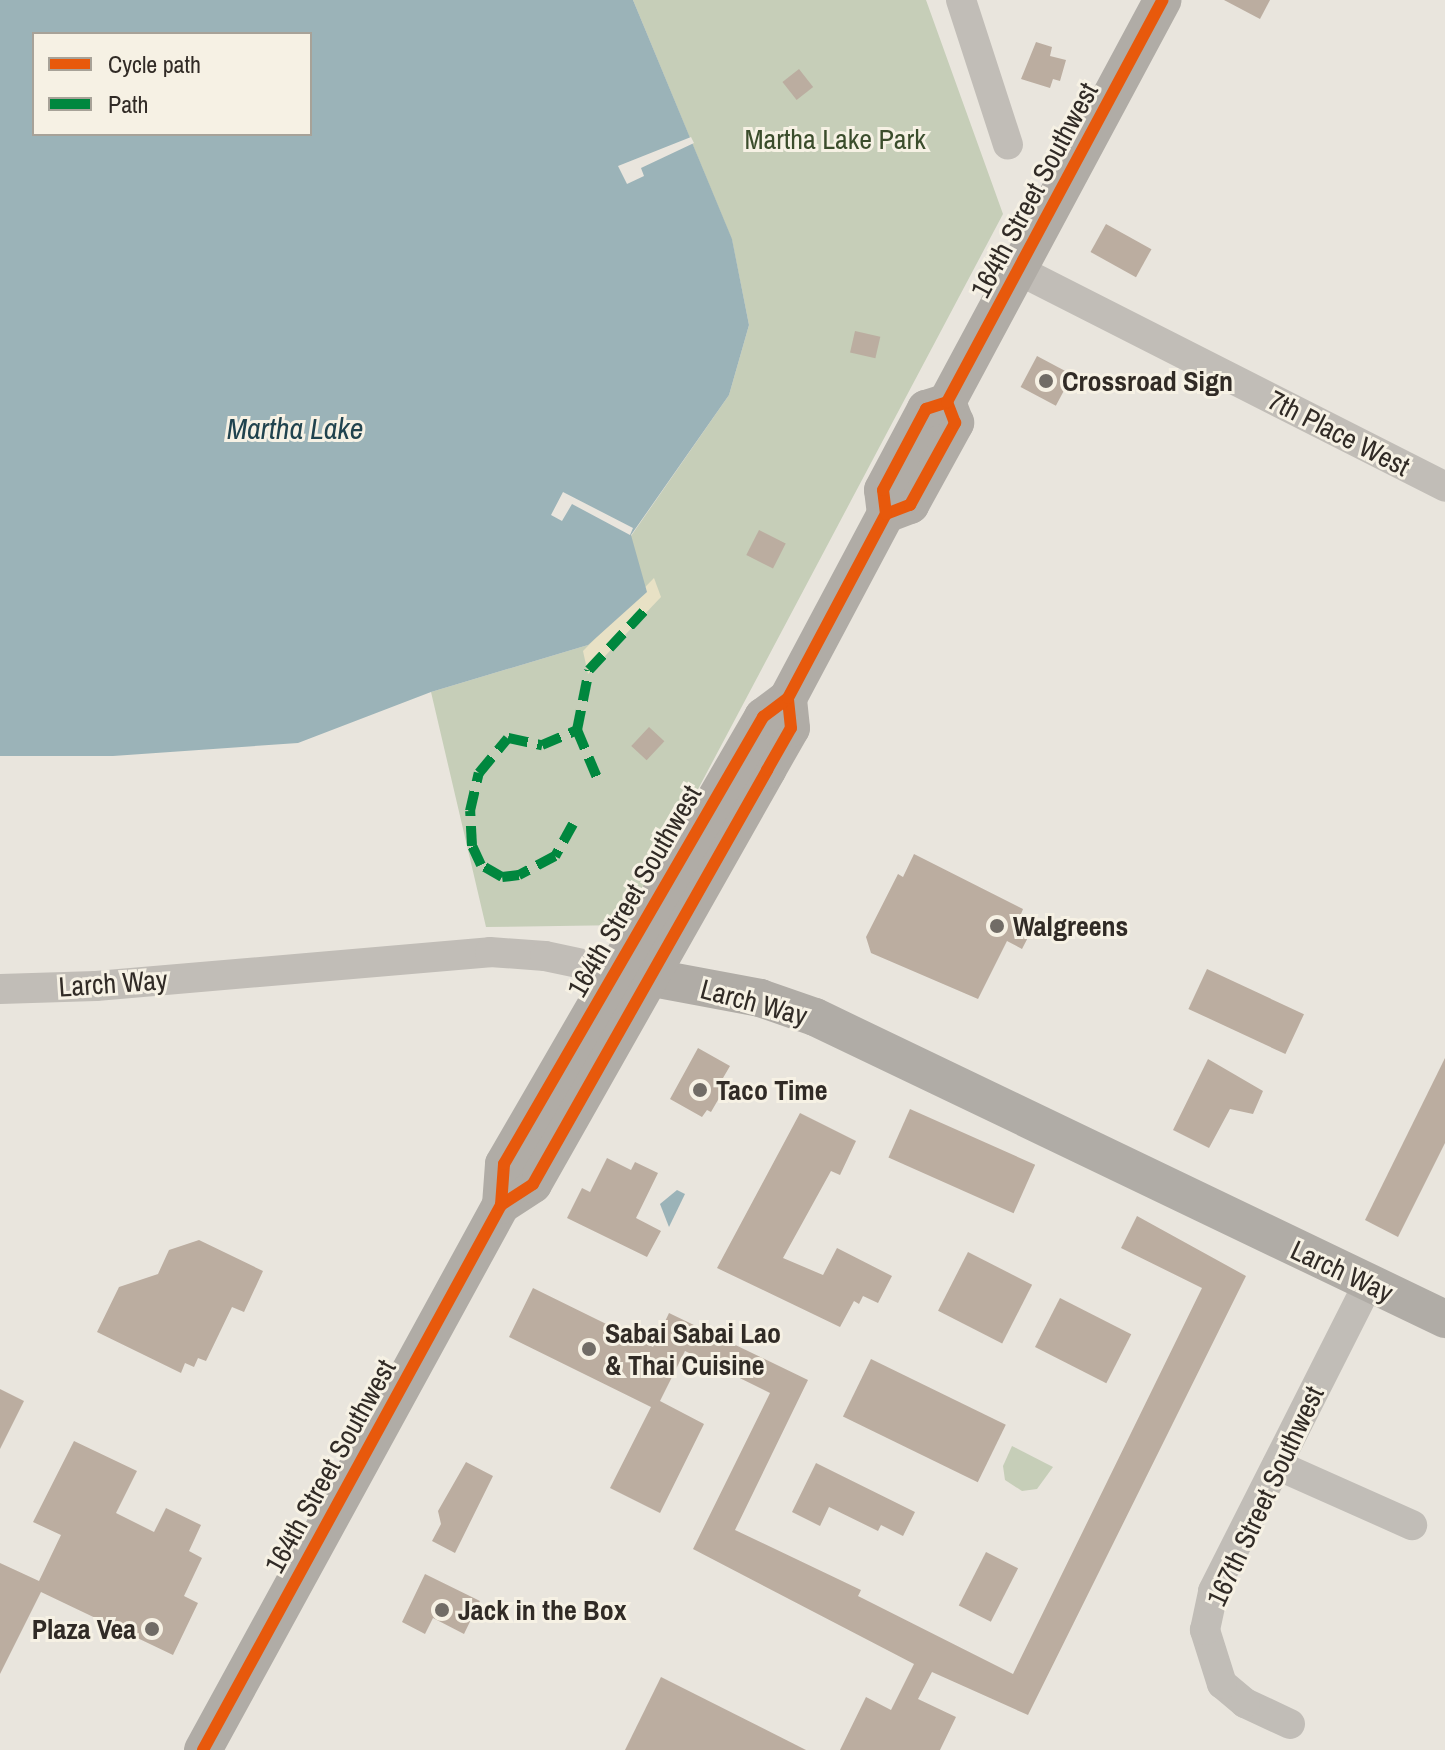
<!DOCTYPE html>
<html>
<head>
<meta charset="utf-8">
<style>
  body { margin:0 }
  #map { position:relative; width:1445px; height:1750px; overflow:hidden; background:#e9e5dd; font-family:"Archivo Narrow",sans-serif }
  div>[style] { position:absolute }
  .green>* { inset:0; background:#c6ceb8 }
  .sand>* { inset:0; background:#e8e1c5 }
  .water>* { inset:0; background:#9bb3b8 }
  .pier>* { inset:0; background:#e9e5dd }
  .building>* { inset:0; background:#bbada0; transform-origin:0 0 }
  .minor>* { height:30px; margin:-15px; padding:0 15px; transform-origin:15px; border-radius:15px; background:#c1bdb7 }
  .major>* { height:38px; margin:-19px; padding:0 19px; transform-origin:19px; border-radius:19px; background:#b0aca6 }
  .quiet>* { height:10px; margin-top:-5px; transform-origin:0; background:repeating-linear-gradient(90deg,#00873e 0 20px,transparent 0 30px) }
  .cycleway>* { height:12px; margin:-6px; padding:0 6px; transform-origin:6px; border-radius:6px; background:#e8590c }
  .dots>* { width:22px; height:22px; translate:-50% -50%; box-sizing:border-box; border:4px solid #f6f1e4; border-radius:50% }
  span { translate:-50% -50%; white-space:nowrap; text-align:center; line-height:1.15; -webkit-text-stroke:6px #f6f1e4; paint-order:stroke }
  .park-label { font-size:28px; color:#3b4d2c }
  .street-label { font-size:28px; color:#312b26 }
  .poi-label { font-size:28px; color:#312b26; font-weight:700 }
  .left { translate:0 -50%; text-align:left }
  .right { translate:-100% -50%; text-align:right }
  .water-label { font-size:30px; color:#20434e; font-style:italic }
  .legend { position:absolute; left:32px; top:32px; width:280px; height:104px; box-sizing:border-box; background:#f6f1e4; border:2px solid #a7a298; margin:0; padding:10px 14px; list-style:none; font-size:24px; color:#312b26 }
  .legend li { display:flex; align-items:center; gap:16px; height:40px }
  .legend b { width:40px; border:2px solid #a7a298 }
</style>
</head>
<body>
<div id="map">
  <div class="green">
    <i style="clip-path:polygon(633px 0,926px 0,1003px 214px,626px 925px,486px 927px,431px 692px,588px 645px,631px 536px,729px 395px,749px 325px,732px 240px)"></i>
    <i style="clip-path:polygon(1012px 1446px,1053px 1467px,1037px 1489px,1022px 1491px,1005px 1480px,1003px 1466px)"></i>
  </div>
  <div class="sand">
    <i style="clip-path:polygon(654px 578px,661px 597px,588px 674px,583px 651px)"></i>
  </div>
  <div class="water">
    <i style="clip-path:polygon(evenodd,0 0,633px 0,732px 239px,749px 325px,729px 395px,631px 535px,647px 592px,588px 645px,431px 692px,298px 743px,113px 756px,0 756px,0 0,34px 34px,310px 34px,310px 134px,34px 134px,34px 34px)"></i>
    <i style="clip-path:polygon(677px 1190px,685px 1194px,669px 1227px,660px 1204px)"></i>
  </div>
  <div class="pier">
    <i style="clip-path:polygon(691px 137px,694px 143px,641px 168px,644px 176px,627px 184px,618px 166px)"></i>
    <i style="clip-path:polygon(563px 492px,633px 528px,630px 535px,572px 504px,562px 521px,551px 515px)"></i>
  </div>
  <div class="building">
    <i style="clip-path:polygon(1224px 0,1270px 0,1260px 19px)"></i>
    <i style="clip-path:polygon(1036px 42px,1052px 47px,1050px 56px,1066px 60px,1060px 81px,1053px 79px,1050px 88px,1021px 79px)"></i>
    <i style="left:799px;top:69px;width:23px;height:21px;rotate:52deg"></i>
    <i style="left:1106px;top:224px;width:52px;height:32px;rotate:29deg"></i>
    <i style="left:855px;top:331px;width:26px;height:22px;rotate:13deg"></i>
    <i style="left:1037px;top:356px;width:40px;height:35px;rotate:28deg"></i>
    <i style="left:759px;top:530px;width:30px;height:28px;rotate:27deg"></i>
    <i style="left:649px;top:727px;width:21px;height:26px;rotate:43deg"></i>
    <i style="clip-path:polygon(914px 854px,1023px 909px,1019px 919px,1034px 926px,1022px 949px,1007px 941px,978px 999px,871px 953px,866px 937px,898px 874px,903px 877px)"></i>
    <i style="left:1207px;top:969px;width:107px;height:44px;rotate:25deg"></i>
    <i style="clip-path:polygon(698px 1048px,730px 1066px,723px 1078px,729px 1081px,711px 1112px,707px 1110px,702px 1117px,670px 1099px)"></i>
    <i style="clip-path:polygon(1445px 1058px,1445px 1143px,1398px 1237px,1365px 1220px)"></i>
    <i style="clip-path:polygon(1208px 1059px,1263px 1091px,1253px 1114px,1230px 1109px,1209px 1148px,1173px 1130px)"></i>
    <i style="left:910px;top:1109px;width:137px;height:53px;rotate:24deg"></i>
    <i style="clip-path:polygon(800px 1113px,856px 1141px,840px 1175px,831px 1171px,783px 1258px,823px 1275px,837px 1248px,892px 1276px,878px 1303px,863px 1296px,859px 1304px,854px 1301px,840px 1327px,717px 1268px)"></i>
    <i style="clip-path:polygon(607px 1158px,631px 1170px,635px 1162px,658px 1173px,636px 1218px,661px 1231px,647px 1257px,567px 1218px,582px 1188px,590px 1192px)"></i>
    <i style="clip-path:polygon(1137px 1216px,1246px 1276px,1028px 1715px,932px 1672px,918px 1699px,956px 1717px,940px 1750px,840px 1750px,866px 1697px,891px 1710px,914px 1664px,693px 1549px,770px 1393px,685px 1351px,660px 1401px,704px 1424px,660px 1513px,610px 1488px,651px 1407px,509px 1337px,533px 1288px,653px 1347px,669px 1313px,808px 1380px,735px 1530px,861px 1590px,858px 1596px,1013px 1674px,1202px 1288px,1121px 1248px)"></i>
    <i style="clip-path:polygon(199px 1240px,263px 1271px,244px 1312px,232px 1307px,206px 1361px,198px 1358px,194px 1367px,185px 1363px,181px 1373px,97px 1332px,119px 1287px,158px 1274px,169px 1250px)"></i>
    <i style="left:968px;top:1252px;width:72px;height:66px;rotate:27deg"></i>
    <i style="left:1060px;top:1298px;width:80px;height:55px;rotate:27deg"></i>
    <i style="left:871px;top:1359px;width:150px;height:64px;rotate:26deg"></i>
    <i style="clip-path:polygon(0 1389px,24px 1401px,0 1449px)"></i>
    <i style="clip-path:polygon(74px 1441px,137px 1471px,116px 1513px,154px 1532px,166px 1508px,201px 1525px,189px 1551px,202px 1558px,184px 1596px,198px 1603px,173px 1655px,41px 1592px,0 1674px,0 1563px,39px 1581px,61px 1535px,33px 1522px)"></i>
    <i style="clip-path:polygon(466px 1462px,493px 1476px,455px 1553px,432px 1541px,441px 1524px,438px 1511px)"></i>
    <i style="clip-path:polygon(816px 1463px,915px 1512px,903px 1536px,881px 1525px,878px 1531px,829px 1507px,820px 1526px,792px 1512px)"></i>
    <i style="left:986px;top:1552px;width:36px;height:60px;rotate:27deg"></i>
    <i style="clip-path:polygon(425px 1574px,480px 1601px,464px 1634px,433px 1618px,425px 1634px,402px 1622px)"></i>
    <i style="clip-path:polygon(661px 1677px,806px 1750px,625px 1750px)"></i>
  </div>
  <div class="minor">
    <i style="left:961px;top:0;width:152px;rotate:72deg"></i>
    <i style="left:1018px;top:270px;width:479px;rotate:26.9deg"></i>
    <i style="left:0;top:989px;width:96px;rotate:-1.8deg"></i>
    <i style="left:96px;top:986px;width:395px;rotate:-4.9deg"></i>
    <i style="left:490px;top:952px;width:55px;rotate:4.2deg"></i>
    <i style="left:545px;top:956px;width:73px;rotate:11.9deg"></i>
    <i style="left:1277px;top:1465px;width:148px;rotate:24deg"></i>
    <i style="left:1290px;top:1724px;width:50px;rotate:-155deg"></i>
    <i style="left:1245px;top:1703px;width:30px;rotate:-140deg"></i>
    <i style="left:1222px;top:1684px;width:57px;rotate:-107.5deg"></i>
    <i style="left:1205px;top:1630px;width:40px;rotate:-78deg"></i>
    <i style="left:1213px;top:1591px;width:344px;rotate:-63.2deg"></i>
  </div>
  <div class="major">
    <i style="left:886px;top:514px;width:26px;rotate:-21deg"></i>
    <i style="left:910px;top:505px;width:94px;rotate:-61.2deg"></i>
    <i style="left:955px;top:423px;width:22px;rotate:-111deg"></i>
    <i style="left:616px;top:971px;width:147px;rotate:10.6deg"></i>
    <i style="left:760px;top:998px;width:58px;rotate:19.1deg"></i>
    <i style="left:815px;top:1017px;width:699px;rotate:25.61deg"></i>
    <i style="left:501px;top:1205px;width:38px;rotate:-33deg"></i>
    <i style="left:533px;top:1184px;width:476px;rotate:-60.5deg"></i>
    <i style="left:767px;top:770px;width:48px;rotate:-60.3deg"></i>
    <i style="left:791px;top:728px;width:30px;rotate:-96deg"></i>
    <i style="left:203px;top:1750px;width:621px;rotate:-61.33deg"></i>
    <i style="left:501px;top:1205px;width:41px;rotate:-85.8deg"></i>
    <i style="left:504px;top:1164px;width:517px;rotate:-59.91deg"></i>
    <i style="left:763px;top:717px;width:31px;rotate:-37deg"></i>
    <i style="left:788px;top:698px;width:208px;rotate:-62deg"></i>
    <i style="left:886px;top:514px;width:24px;rotate:-97deg"></i>
    <i style="left:883px;top:490px;width:92px;rotate:-62deg"></i>
    <i style="left:926px;top:409px;width:22px;rotate:-18deg"></i>
    <i style="left:947px;top:402px;width:456px;rotate:-61.8deg"></i>
  </div>
  <div class="quiet">
    <i style="left:577px;top:730px;width:61px;rotate:-78.7deg"></i>
    <i style="left:589px;top:670px;width:82px;rotate:-47deg"></i>
    <i style="left:573px;top:824px;width:37px;rotate:119deg"></i>
    <i style="left:555px;top:856px;width:41px;rotate:152.2deg"></i>
    <i style="left:519px;top:875px;width:17px;rotate:173deg"></i>
    <i style="left:502px;top:877px;width:24px;rotate:-150deg"></i>
    <i style="left:481px;top:865px;width:21px;rotate:-115deg"></i>
    <i style="left:472px;top:846px;width:35px;rotate:-93deg"></i>
    <i style="left:470px;top:811px;width:39px;rotate:-77deg"></i>
    <i style="left:479px;top:773px;width:45px;rotate:-50.4deg"></i>
    <i style="left:508px;top:738px;width:35px;rotate:12deg"></i>
    <i style="left:542px;top:745px;width:38px;rotate:-23deg"></i>
    <i style="left:577px;top:730px;width:54px;rotate:67.2deg"></i>
  </div>
  <div class="cycleway">
    <i style="left:886px;top:514px;width:26px;rotate:-21deg"></i>
    <i style="left:910px;top:505px;width:94px;rotate:-61.2deg"></i>
    <i style="left:955px;top:423px;width:22px;rotate:-111deg"></i>
    <i style="left:501px;top:1205px;width:38px;rotate:-33deg"></i>
    <i style="left:533px;top:1184px;width:476px;rotate:-60.5deg"></i>
    <i style="left:767px;top:770px;width:48px;rotate:-60.3deg"></i>
    <i style="left:791px;top:728px;width:30px;rotate:-96deg"></i>
    <i style="left:203px;top:1750px;width:621px;rotate:-61.33deg"></i>
    <i style="left:501px;top:1205px;width:41px;rotate:-85.8deg"></i>
    <i style="left:504px;top:1164px;width:517px;rotate:-59.91deg"></i>
    <i style="left:763px;top:717px;width:31px;rotate:-37deg"></i>
    <i style="left:788px;top:698px;width:208px;rotate:-62deg"></i>
    <i style="left:886px;top:514px;width:24px;rotate:-97deg"></i>
    <i style="left:883px;top:490px;width:92px;rotate:-62deg"></i>
    <i style="left:926px;top:409px;width:22px;rotate:-18deg"></i>
    <i style="left:947px;top:402px;width:456px;rotate:-61.8deg"></i>
  </div>
  <div class="dots">
    <i style="left:1046px;top:381px;background:#716c66"></i>
    <i style="left:997px;top:926px;background:#716c66"></i>
    <i style="left:700px;top:1090px;background:#716c66"></i>
    <i style="left:589px;top:1349px;background:#716c66"></i>
    <i style="left:442px;top:1610px;background:#716c66"></i>
    <i style="left:152px;top:1629px;background:#716c66"></i>
  </div>
  <div class="park-label">
    <span style="left:835px;top:139px">Martha Lake Park</span>
  </div>
  <div class="street-label">
    <span style="left:1034px;top:190px;rotate:-62deg">164th Street Southwest</span>
    <span style="left:1339px;top:433px;rotate:27deg">7th Place West</span>
    <span style="left:634px;top:891px;rotate:-60deg">164th Street Southwest</span>
    <span style="left:113px;top:983px;rotate:-4deg">Larch Way</span>
    <span style="left:754px;top:1002px;rotate:15deg">Larch Way</span>
    <span style="left:1342px;top:1271px;rotate:25deg">Larch Way</span>
    <span style="left:330px;top:1466px;rotate:-61deg">164th Street Southwest</span>
    <span style="left:1265px;top:1496px;rotate:-65deg">167th Street Southwest</span>
  </div>
  <div class="poi-label">
    <span class="left" style="left:1062px;top:381px">Crossroad Sign</span>
    <span class="left" style="left:1013px;top:926px">Walgreens</span>
    <span class="left" style="left:716px;top:1090px">Taco Time</span>
    <span class="left" style="left:605px;top:1349px">Sabai Sabai Lao<br>&amp; Thai Cuisine</span>
    <span class="left" style="left:458px;top:1610px">Jack in the Box</span>
    <span class="right" style="left:136px;top:1629px">Plaza Vea</span>
  </div>
  <div class="water-label">
    <span style="left:295px;top:428px">Martha Lake</span>
  </div>
  <ul class="legend">
  <li><b style="height:10px;background:#e8590c"></b>Cycle path</li>
  <li><b style="height:10px;background:#00873e"></b>Path</li>
  </ul>
</div>
</body>
</html>
